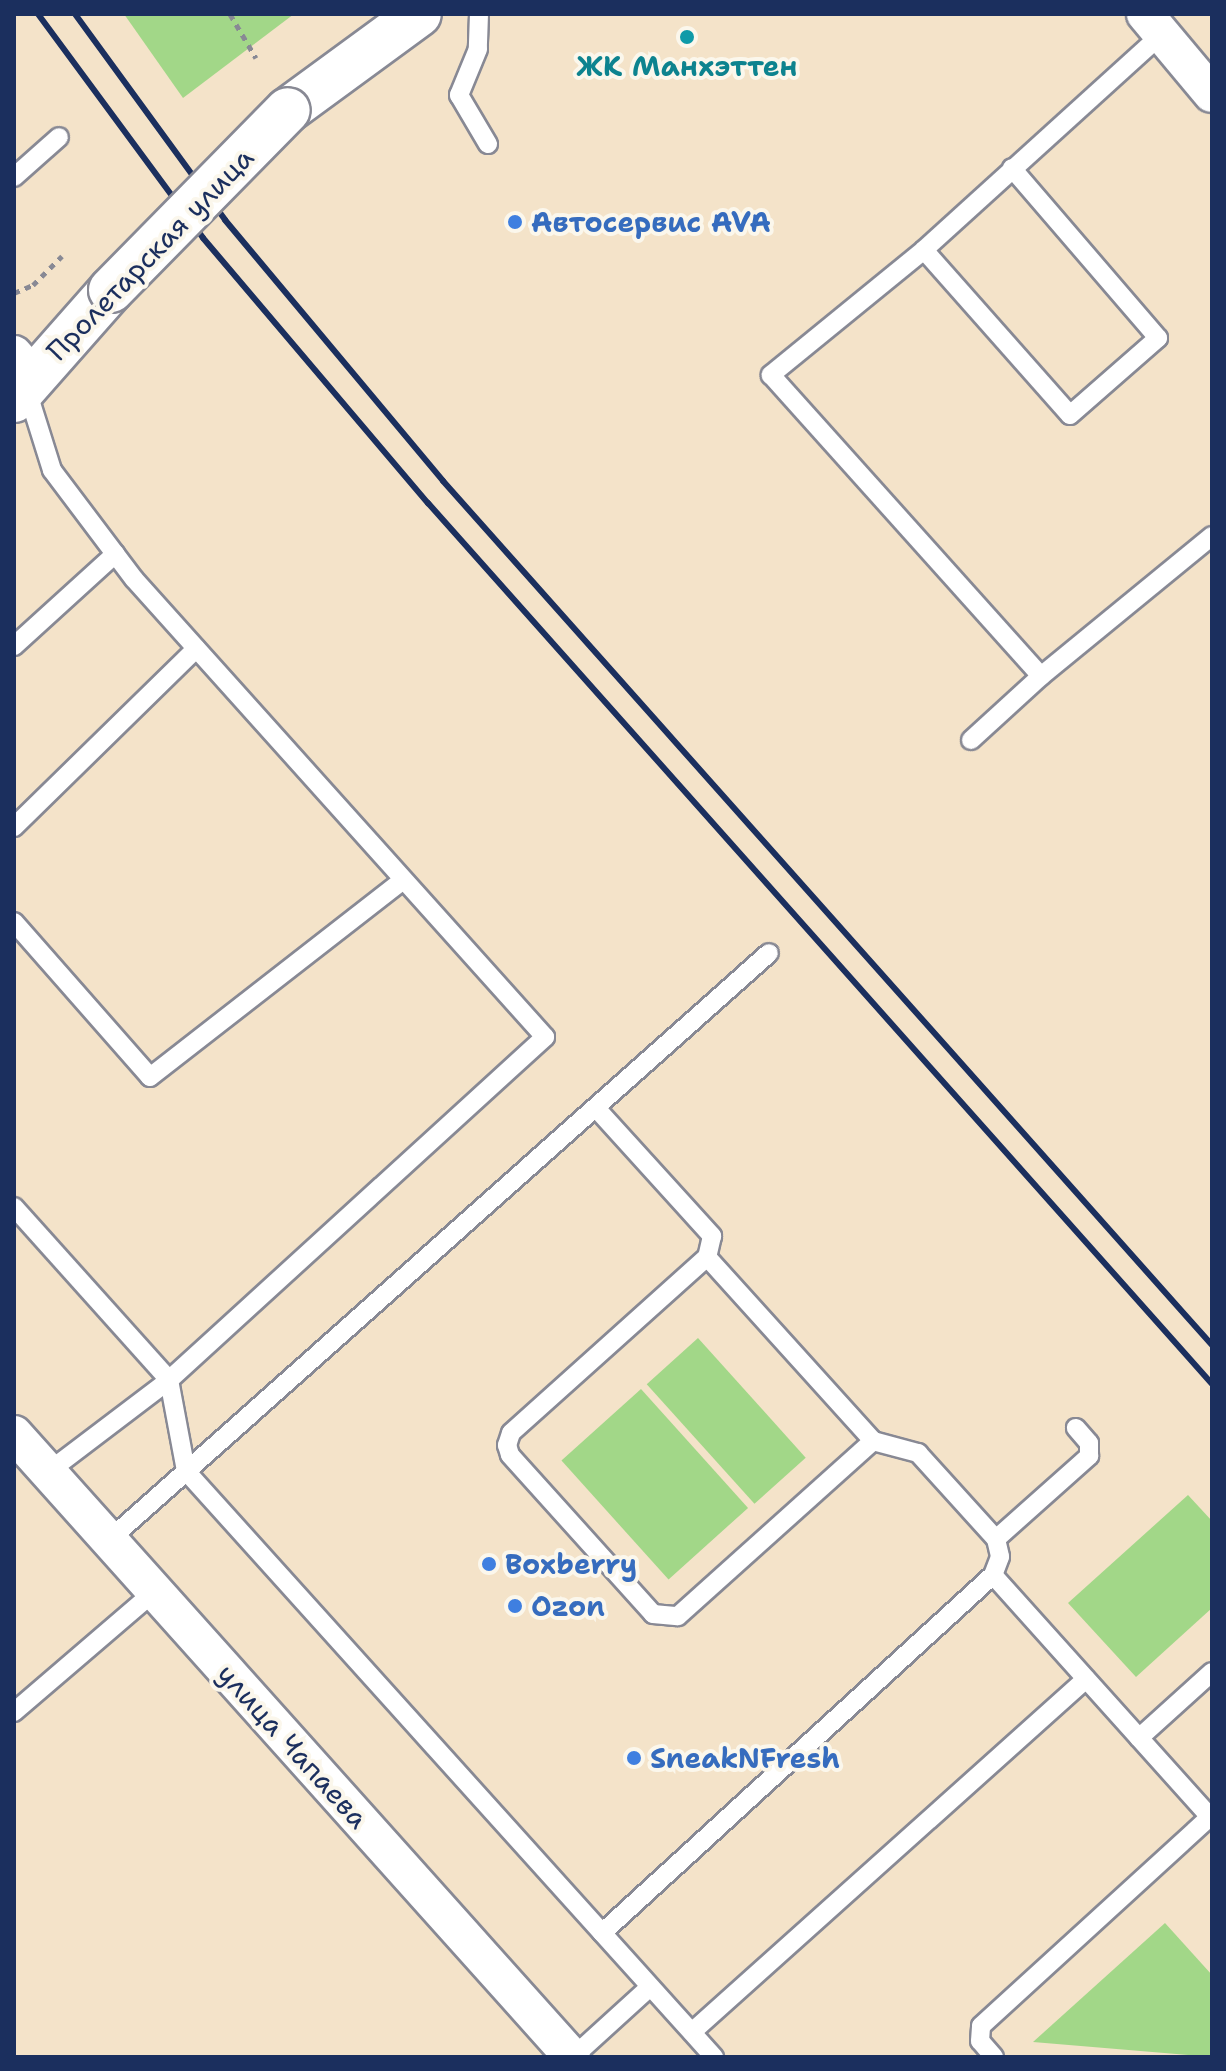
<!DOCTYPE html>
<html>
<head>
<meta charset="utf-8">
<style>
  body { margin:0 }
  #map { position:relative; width:1226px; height:2071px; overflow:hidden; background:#f4e3c9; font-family:"Shantell Sans",sans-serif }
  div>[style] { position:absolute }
  .green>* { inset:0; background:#a2d788; transform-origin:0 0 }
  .path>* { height:5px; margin-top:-2.5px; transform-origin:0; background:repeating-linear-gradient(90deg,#888994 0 6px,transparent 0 12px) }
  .roads { filter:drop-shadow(2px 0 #888994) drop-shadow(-2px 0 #888994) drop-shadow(0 2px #888994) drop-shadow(0 -2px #888994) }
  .lane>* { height:18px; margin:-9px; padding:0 9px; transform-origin:9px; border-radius:9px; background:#fff }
  .street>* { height:36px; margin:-18px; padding:0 18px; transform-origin:18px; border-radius:18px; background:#fff }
  .secondary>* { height:44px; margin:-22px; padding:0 22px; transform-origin:22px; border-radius:22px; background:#fff }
  .rail>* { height:6px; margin:-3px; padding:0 3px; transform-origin:3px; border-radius:3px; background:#1b2f5e }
  .bridges { filter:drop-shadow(2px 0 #888994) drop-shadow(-2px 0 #888994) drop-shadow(0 2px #888994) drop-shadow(0 -2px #888994) }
  .secondary-bridge>* { height:44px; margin:-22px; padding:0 22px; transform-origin:22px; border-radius:22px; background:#fff }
  .dots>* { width:22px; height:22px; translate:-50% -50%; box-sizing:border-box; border:4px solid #fbf7ec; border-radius:50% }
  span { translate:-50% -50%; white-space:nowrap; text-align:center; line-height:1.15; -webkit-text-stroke:8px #fbf7ec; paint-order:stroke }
  .culture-label { font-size:28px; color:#0d838f; font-weight:700 }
  .shop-label { font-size:28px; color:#366cbe; font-weight:700 }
  .left { translate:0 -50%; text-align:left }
  .street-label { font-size:28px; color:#1b2f5e }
  .frame { position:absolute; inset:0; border:16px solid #1b2f5e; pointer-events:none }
</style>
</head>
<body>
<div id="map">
  <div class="green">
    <i style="clip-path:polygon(124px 14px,294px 14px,183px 98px)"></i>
    <i style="left:698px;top:1338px;width:161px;height:69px;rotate:48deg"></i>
    <i style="left:641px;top:1389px;width:160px;height:107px;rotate:48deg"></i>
    <i style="clip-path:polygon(1188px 1495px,1212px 1521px,1212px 1608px,1136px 1677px,1068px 1603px)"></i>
    <i style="clip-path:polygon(1165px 1923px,1212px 1975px,1212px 2057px,1033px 2042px)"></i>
  </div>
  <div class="path">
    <i style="left:230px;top:14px;width:51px;rotate:59.4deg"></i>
    <i style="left:14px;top:293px;width:21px;rotate:-23deg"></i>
    <i style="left:33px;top:285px;width:41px;rotate:-45deg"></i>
  </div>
  <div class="roads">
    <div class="lane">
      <i style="left:479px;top:14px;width:35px;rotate:92deg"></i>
      <i style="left:478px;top:49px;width:50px;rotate:112.4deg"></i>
      <i style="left:459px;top:95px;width:57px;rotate:59.4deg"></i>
      <i style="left:1162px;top:34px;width:321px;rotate:137.8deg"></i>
      <i style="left:924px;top:250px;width:198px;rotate:140.8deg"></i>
      <i style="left:771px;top:375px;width:404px;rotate:48.1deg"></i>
      <i style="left:1041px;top:676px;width:221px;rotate:-39.3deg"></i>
      <i style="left:14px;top:177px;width:60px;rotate:-41.6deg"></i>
      <i style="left:924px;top:250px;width:220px;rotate:48.5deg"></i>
      <i style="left:1070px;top:415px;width:117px;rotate:-41.2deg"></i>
      <i style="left:1158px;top:338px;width:224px;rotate:-130.7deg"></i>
      <i style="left:14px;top:646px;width:137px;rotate:-42.3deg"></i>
      <i style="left:971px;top:740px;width:95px;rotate:-42.4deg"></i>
      <i style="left:14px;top:827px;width:255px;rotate:-44.4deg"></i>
      <i style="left:14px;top:922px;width:206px;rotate:48.7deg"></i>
      <i style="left:150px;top:1077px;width:321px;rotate:-37.9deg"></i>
      <i style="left:596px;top:1108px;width:173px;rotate:47.8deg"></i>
      <i style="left:712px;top:1236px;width:22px;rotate:103deg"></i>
      <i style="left:707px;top:1257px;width:248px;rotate:47.9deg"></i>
      <i style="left:873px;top:1441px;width:47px;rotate:14.9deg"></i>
      <i style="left:918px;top:1453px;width:116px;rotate:47.8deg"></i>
      <i style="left:996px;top:1539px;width:18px;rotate:77deg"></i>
      <i style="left:1000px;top:1557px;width:19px;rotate:111deg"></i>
      <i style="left:993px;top:1575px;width:530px;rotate:137.52deg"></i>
      <i style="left:14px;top:1207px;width:232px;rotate:48.1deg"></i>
      <i style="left:169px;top:1380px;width:509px;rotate:-42.37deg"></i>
      <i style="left:545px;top:1037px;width:615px;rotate:-131.9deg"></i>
      <i style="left:134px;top:579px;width:136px;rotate:-127deg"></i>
      <i style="left:52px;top:470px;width:84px;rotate:-107.4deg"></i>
      <i style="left:707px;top:1257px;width:263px;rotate:138.1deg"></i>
      <i style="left:511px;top:1433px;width:13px;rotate:108deg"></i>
      <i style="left:507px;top:1445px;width:10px;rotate:73deg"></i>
      <i style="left:510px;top:1455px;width:214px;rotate:48deg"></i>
      <i style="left:653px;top:1614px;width:25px;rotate:5deg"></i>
      <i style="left:678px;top:1616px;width:262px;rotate:-41.9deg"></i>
      <i style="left:48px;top:1472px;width:152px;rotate:-37.2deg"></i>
      <i style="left:169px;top:1380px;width:93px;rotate:79.4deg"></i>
      <i style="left:186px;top:1471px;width:789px;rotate:47.98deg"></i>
      <i style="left:996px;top:1539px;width:125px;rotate:-41.7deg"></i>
      <i style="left:1089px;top:1456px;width:13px;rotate:-90deg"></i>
      <i style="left:1089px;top:1443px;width:20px;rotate:-131deg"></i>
      <i style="left:109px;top:1540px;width:883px;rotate:-41.65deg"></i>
      <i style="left:993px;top:1575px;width:328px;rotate:48.1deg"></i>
      <i style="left:14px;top:1712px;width:186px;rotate:-40.6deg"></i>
      <i style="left:1139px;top:1738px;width:98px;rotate:-42.1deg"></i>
      <i style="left:692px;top:2032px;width:529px;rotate:-41.86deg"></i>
      <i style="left:573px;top:2057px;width:104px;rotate:-42.3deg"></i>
      <i style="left:994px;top:2057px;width:21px;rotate:-131deg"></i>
      <i style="left:980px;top:2041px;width:15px;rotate:-86deg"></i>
      <i style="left:981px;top:2026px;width:310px;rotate:-42.4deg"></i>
    </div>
    <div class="street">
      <i style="left:1145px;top:14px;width:104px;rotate:50.1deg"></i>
      <i style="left:14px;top:354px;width:30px;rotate:49deg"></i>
      <i style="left:14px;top:1434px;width:836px;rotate:48.15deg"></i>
    </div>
    <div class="secondary">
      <i style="left:288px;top:110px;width:162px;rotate:-36.2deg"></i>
      <i style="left:14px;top:400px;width:147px;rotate:-48.6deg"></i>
    </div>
  </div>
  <div class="rail">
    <i style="left:38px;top:14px;width:278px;rotate:53.6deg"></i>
    <i style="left:203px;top:238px;width:348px;rotate:49.7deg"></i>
    <i style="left:428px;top:503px;width:1179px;rotate:48.33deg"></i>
    <i style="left:75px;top:14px;width:255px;rotate:53.9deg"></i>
    <i style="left:225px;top:220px;width:340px;rotate:50.1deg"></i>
    <i style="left:443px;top:481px;width:1157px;rotate:48.33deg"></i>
  </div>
  <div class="bridges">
    <div class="secondary-bridge">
      <i style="left:111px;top:290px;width:252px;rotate:-45.5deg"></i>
    </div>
  </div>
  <div class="dots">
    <i style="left:687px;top:37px;background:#0f9aa8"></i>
    <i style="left:515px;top:222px;background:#3f7fe0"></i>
    <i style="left:489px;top:1564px;background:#3f7fe0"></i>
    <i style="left:515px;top:1606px;background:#3f7fe0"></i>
    <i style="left:634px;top:1758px;background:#3f7fe0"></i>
  </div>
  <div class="culture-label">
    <span style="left:687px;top:66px">ЖК Манхэттен</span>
  </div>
  <div class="shop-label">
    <span class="left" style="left:531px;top:222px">Автосервис AVA</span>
    <span class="left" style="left:505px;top:1564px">Boxberry</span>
    <span class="left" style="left:531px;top:1606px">Ozon</span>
    <span class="left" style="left:650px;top:1758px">SneakNFresh</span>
  </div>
  <div class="street-label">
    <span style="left:150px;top:254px;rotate:-46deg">Пролетарская улица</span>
    <span style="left:293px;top:1746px;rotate:48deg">улица Чапаева</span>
  </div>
  <div class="frame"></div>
</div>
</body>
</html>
